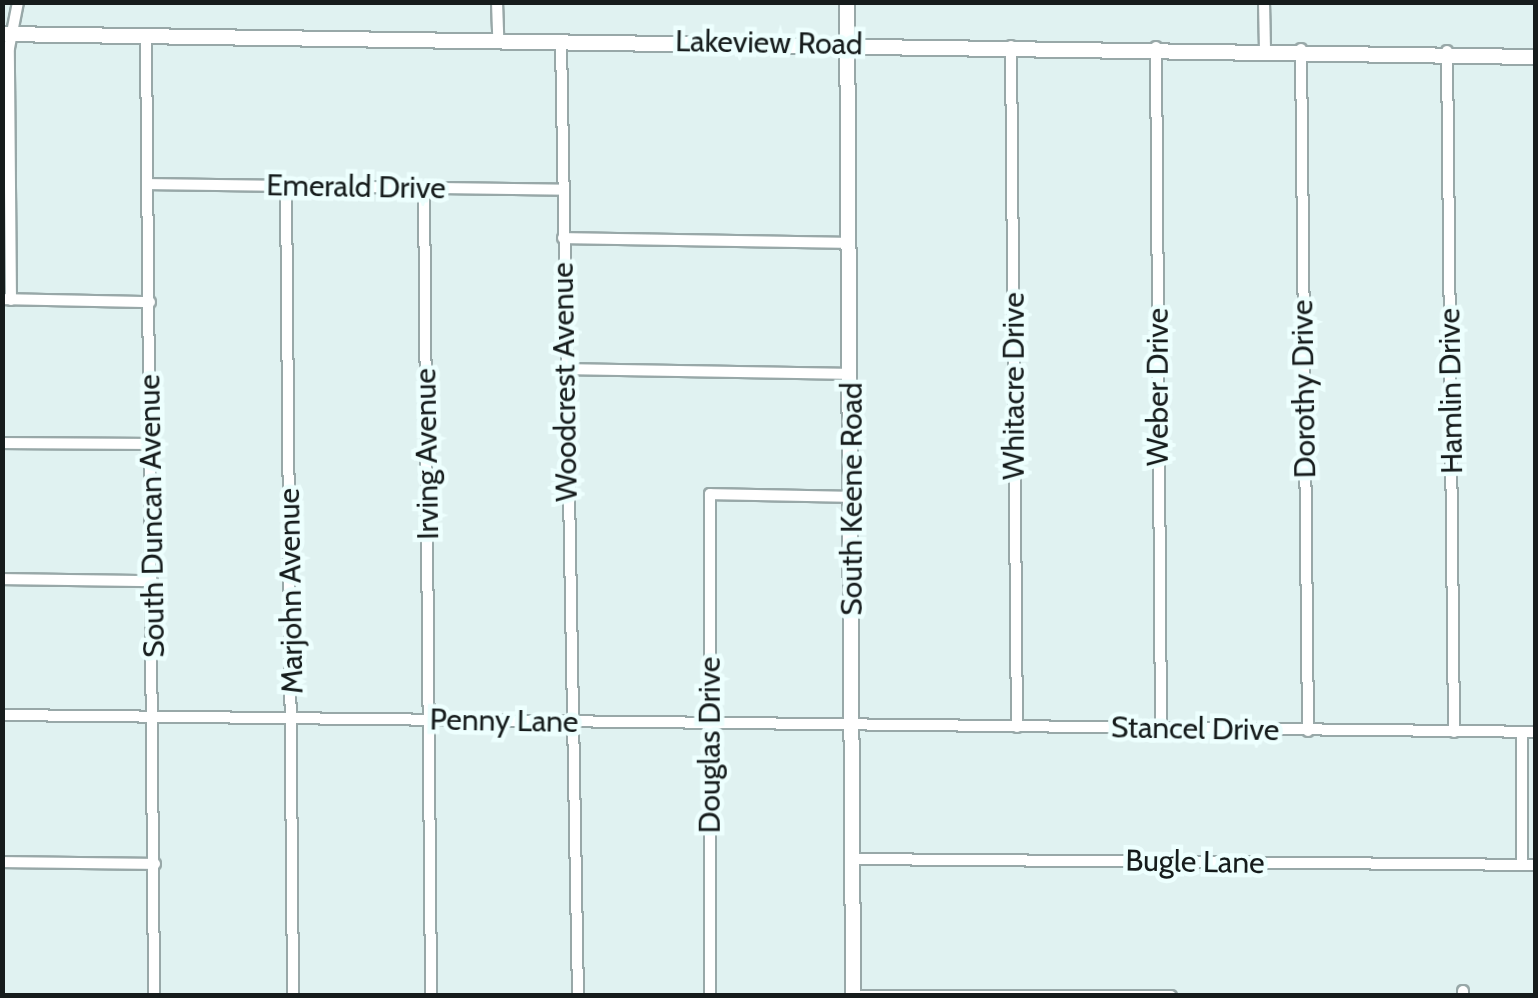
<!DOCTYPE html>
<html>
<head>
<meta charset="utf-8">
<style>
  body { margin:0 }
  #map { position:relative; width:1538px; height:998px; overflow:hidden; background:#e0f2f1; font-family:Cabin,sans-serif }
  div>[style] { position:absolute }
  .roads { filter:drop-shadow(2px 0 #98a8a8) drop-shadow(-2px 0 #98a8a8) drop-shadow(0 2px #98a8a8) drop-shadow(0 -2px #98a8a8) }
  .street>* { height:10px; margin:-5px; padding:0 5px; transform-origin:5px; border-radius:5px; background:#fff }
  .secondary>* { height:14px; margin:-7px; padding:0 7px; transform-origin:7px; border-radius:7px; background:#fff }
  span { translate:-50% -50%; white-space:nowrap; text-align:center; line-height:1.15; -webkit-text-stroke:9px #edfffe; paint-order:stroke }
  .street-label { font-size:30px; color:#161c1c }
  .frame { position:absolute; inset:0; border:5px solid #161c1c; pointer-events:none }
</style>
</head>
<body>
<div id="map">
  <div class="roads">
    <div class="street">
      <i style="left:497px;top:2px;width:37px;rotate:88deg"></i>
      <i style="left:1264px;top:2px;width:46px;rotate:88.8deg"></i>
      <i style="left:146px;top:36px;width:960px;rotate:89.52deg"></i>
      <i style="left:561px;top:41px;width:955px;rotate:88.98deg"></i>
      <i style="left:1011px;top:46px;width:681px;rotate:89.5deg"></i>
      <i style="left:1156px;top:47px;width:682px;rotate:89.58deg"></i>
      <i style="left:1301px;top:49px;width:682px;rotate:89.41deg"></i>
      <i style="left:1447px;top:51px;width:681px;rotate:89.41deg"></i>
      <i style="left:148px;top:184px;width:415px;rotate:0.8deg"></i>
      <i style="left:286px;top:187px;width:809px;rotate:89.5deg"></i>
      <i style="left:424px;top:188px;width:808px;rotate:89.5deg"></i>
      <i style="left:563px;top:238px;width:287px;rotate:1deg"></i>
      <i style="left:2px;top:299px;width:148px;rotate:1.2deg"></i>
      <i style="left:11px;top:300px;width:252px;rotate:-90.5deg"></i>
      <i style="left:9px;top:48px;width:47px;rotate:-78.9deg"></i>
      <i style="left:565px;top:369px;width:286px;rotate:1deg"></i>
      <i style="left:2px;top:443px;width:148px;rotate:0.4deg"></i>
      <i style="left:2px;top:579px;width:150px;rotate:0.8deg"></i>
      <i style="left:2px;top:715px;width:1534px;rotate:0.63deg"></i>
      <i style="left:1522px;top:732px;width:133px;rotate:90deg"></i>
      <i style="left:854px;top:859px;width:682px;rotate:0.5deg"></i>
      <i style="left:2px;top:862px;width:153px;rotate:0.7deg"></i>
      <i style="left:1463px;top:991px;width:5px;rotate:90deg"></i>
      <i style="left:710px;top:996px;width:502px;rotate:-90deg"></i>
      <i style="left:710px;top:494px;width:143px;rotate:1.2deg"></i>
      <i style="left:861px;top:996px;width:310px"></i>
    </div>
    <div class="secondary">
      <i style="left:847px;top:2px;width:994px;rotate:89.65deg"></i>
      <i style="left:2px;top:34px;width:1534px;rotate:0.86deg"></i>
    </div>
  </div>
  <div class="street-label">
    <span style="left:769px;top:43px;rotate:1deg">Lakeview Road</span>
    <span style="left:356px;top:187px;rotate:1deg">Emerald Drive</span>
    <span style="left:565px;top:382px;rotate:-91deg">Woodcrest Avenue</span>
    <span style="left:1014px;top:386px;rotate:-90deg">Whitacre Drive</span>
    <span style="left:1158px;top:387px;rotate:-90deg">Weber Drive</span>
    <span style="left:1304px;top:389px;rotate:-91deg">Dorothy Drive</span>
    <span style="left:1451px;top:391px;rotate:-91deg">Hamlin Drive</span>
    <span style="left:427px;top:454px;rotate:-91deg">Irving Avenue</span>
    <span style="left:852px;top:499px;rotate:-90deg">South Keene Road</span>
    <span style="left:152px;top:516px;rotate:-91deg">South Duncan Avenue</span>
    <span style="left:291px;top:591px;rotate:-91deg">Marjohn Avenue</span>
    <span style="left:504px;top:721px;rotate:1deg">Penny Lane</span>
    <span style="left:1195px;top:729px;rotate:1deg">Stancel Drive</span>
    <span style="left:710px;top:745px;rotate:-90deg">Douglas Drive</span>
    <span style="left:1195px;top:862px;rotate:1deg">Bugle Lane</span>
  </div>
  <div class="frame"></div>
</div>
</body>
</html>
